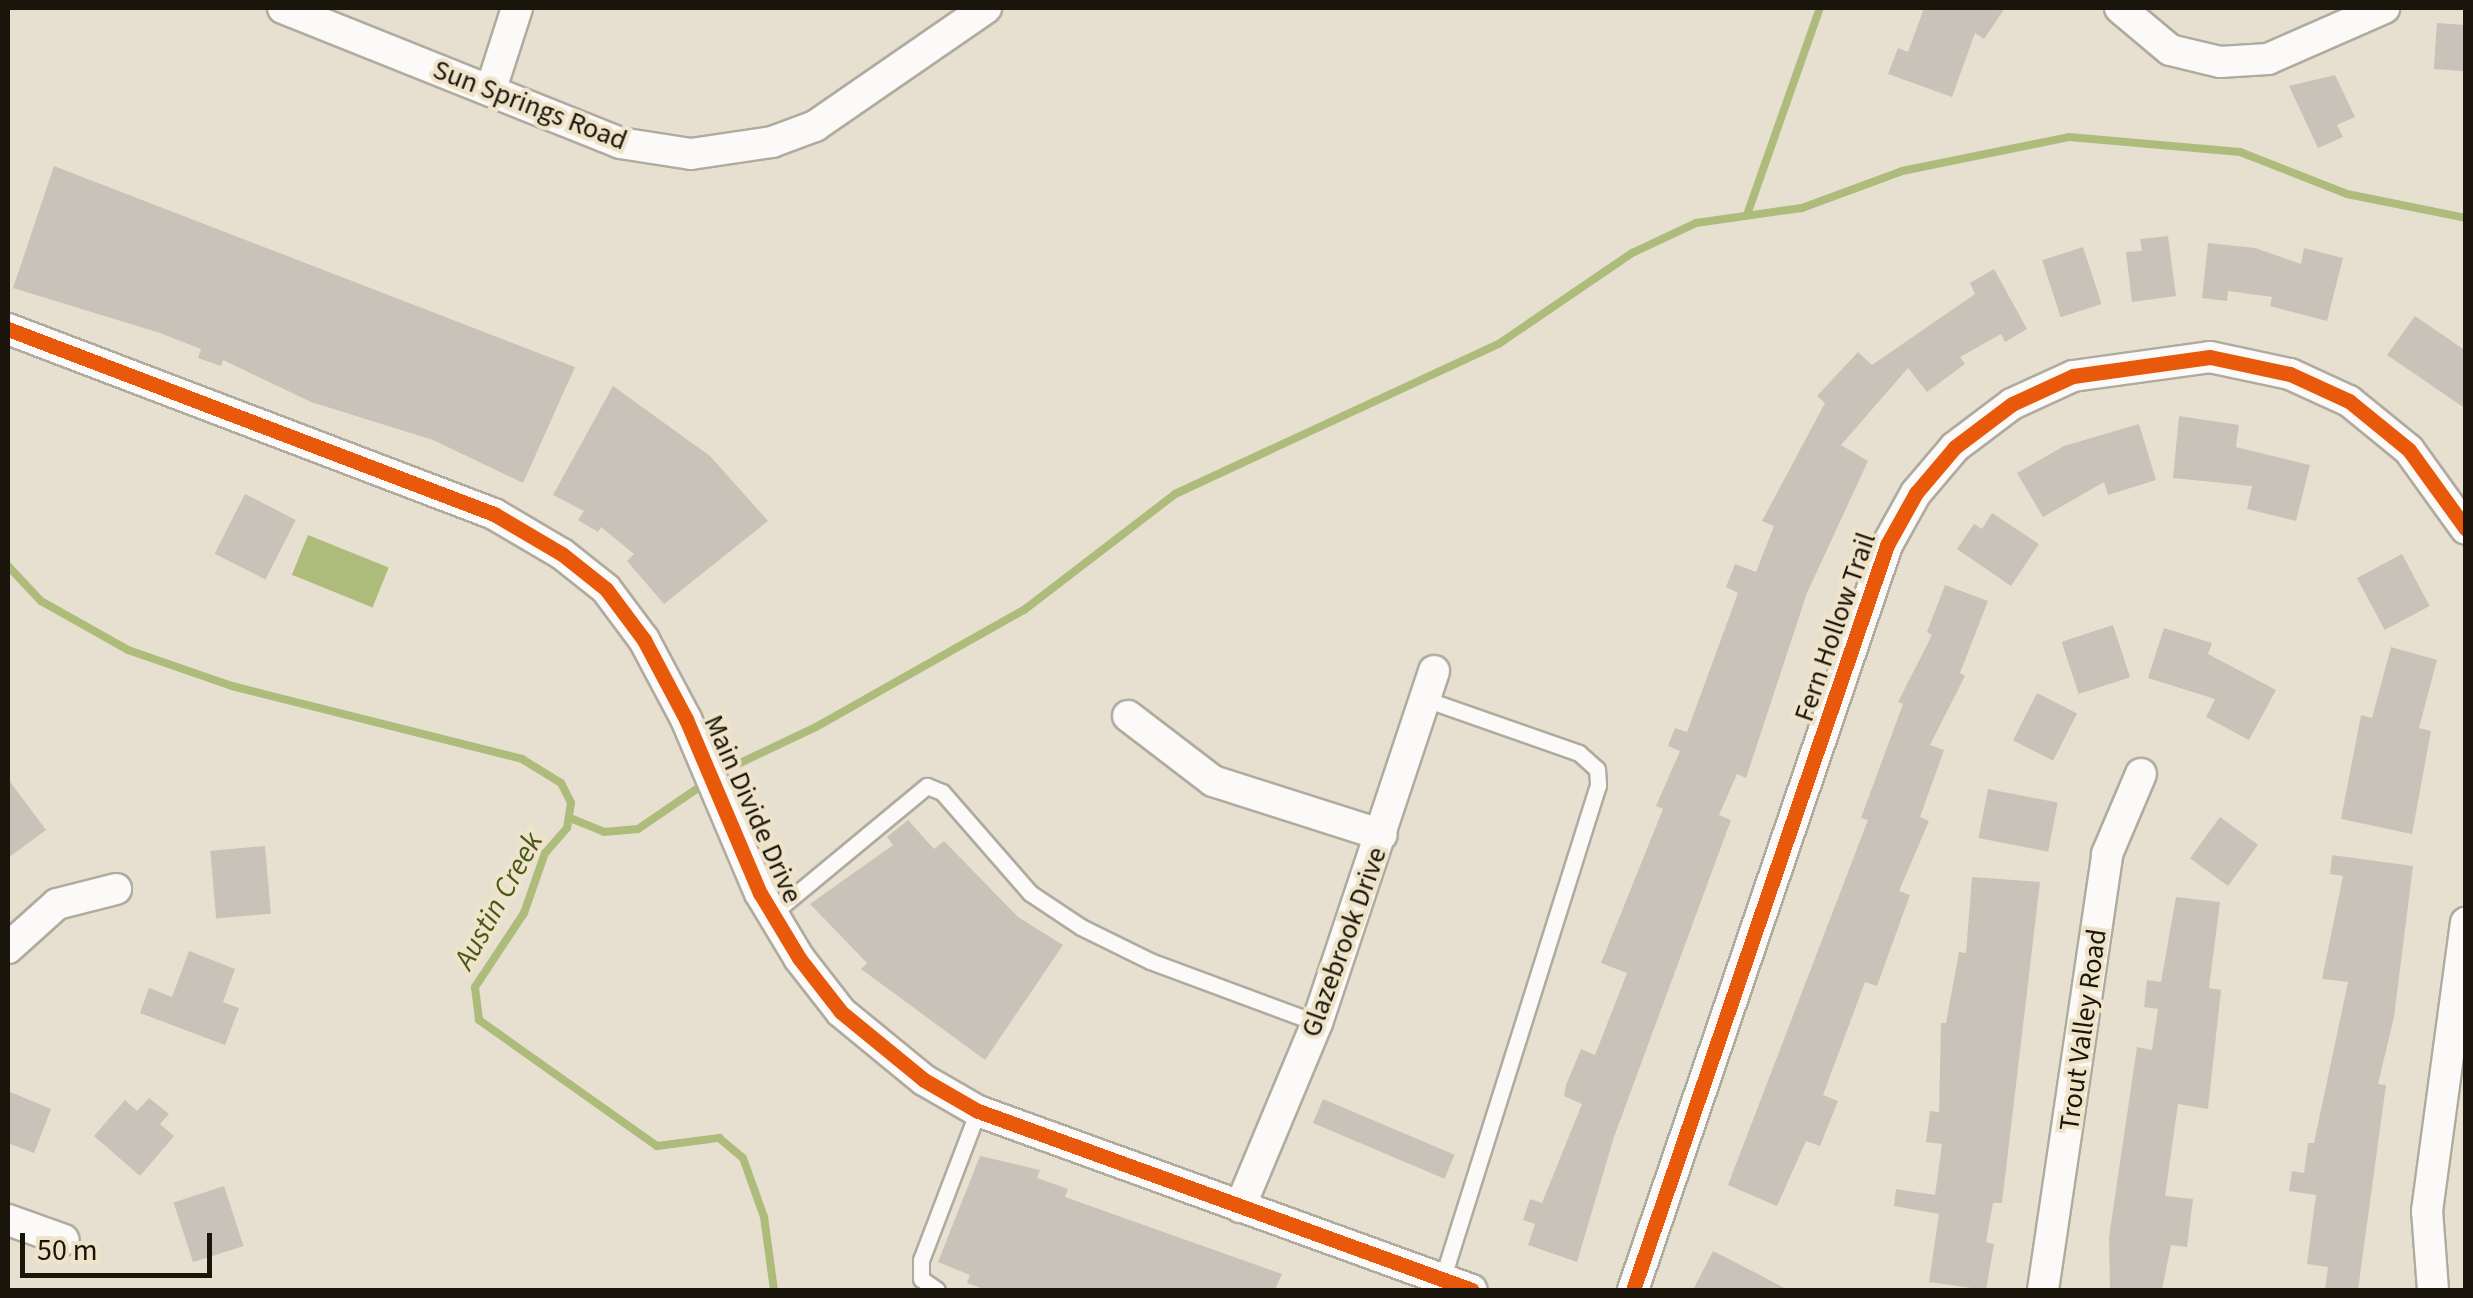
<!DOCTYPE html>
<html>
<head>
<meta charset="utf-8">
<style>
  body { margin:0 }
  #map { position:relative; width:2473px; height:1298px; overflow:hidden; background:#e7e0d1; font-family:"Source Sans 3",sans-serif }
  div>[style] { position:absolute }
  .water>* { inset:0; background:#adbc7b; transform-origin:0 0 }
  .stream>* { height:8px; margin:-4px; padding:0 4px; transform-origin:4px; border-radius:4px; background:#adbc7b }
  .building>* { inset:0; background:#c9c2b8; transform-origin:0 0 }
  .roads { filter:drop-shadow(2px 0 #b0ab9f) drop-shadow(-2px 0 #b0ab9f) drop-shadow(0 2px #b0ab9f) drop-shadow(0 -2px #b0ab9f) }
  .lane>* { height:15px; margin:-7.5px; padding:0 7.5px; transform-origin:7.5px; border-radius:7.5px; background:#fbfaf8 }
  .street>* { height:30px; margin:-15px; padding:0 15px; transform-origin:15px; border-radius:15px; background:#fbfaf8 }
  .cycleway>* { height:15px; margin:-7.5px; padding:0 7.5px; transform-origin:7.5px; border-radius:7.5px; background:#e8590c }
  span { translate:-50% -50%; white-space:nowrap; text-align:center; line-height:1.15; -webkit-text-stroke:8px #efe3c9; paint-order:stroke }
  .street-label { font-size:28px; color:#19150b }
  .water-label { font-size:30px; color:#48581a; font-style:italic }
  .frame { position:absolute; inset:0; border:10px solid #19150b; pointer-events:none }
  .scale { position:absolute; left:20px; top:1233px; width:192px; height:45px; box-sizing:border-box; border:5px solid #19150b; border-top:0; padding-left:12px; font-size:30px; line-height:35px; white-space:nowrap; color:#19150b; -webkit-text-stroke:8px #efe3c9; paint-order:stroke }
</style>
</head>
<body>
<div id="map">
  <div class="water">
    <i style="left:308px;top:535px;width:87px;height:43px;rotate:22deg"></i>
  </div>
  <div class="stream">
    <i style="left:1748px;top:212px;width:216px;rotate:-70.6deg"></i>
    <i style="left:8px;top:566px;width:48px;rotate:46.7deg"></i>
    <i style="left:41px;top:601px;width:100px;rotate:29.4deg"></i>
    <i style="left:128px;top:650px;width:110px;rotate:19.1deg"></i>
    <i style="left:232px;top:686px;width:299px;rotate:14.1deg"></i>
    <i style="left:522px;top:759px;width:46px;rotate:31.6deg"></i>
    <i style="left:561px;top:783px;width:22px;rotate:63deg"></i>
    <i style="left:571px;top:803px;width:25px;rotate:99deg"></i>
    <i style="left:567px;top:828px;width:33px;rotate:131deg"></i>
    <i style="left:545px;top:853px;width:64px;rotate:109.3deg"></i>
    <i style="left:524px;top:913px;width:89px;rotate:123.5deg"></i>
    <i style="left:475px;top:987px;width:33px;rotate:83deg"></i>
    <i style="left:479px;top:1020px;width:218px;rotate:35.3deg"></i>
    <i style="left:657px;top:1146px;width:63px;rotate:-7.4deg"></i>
    <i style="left:719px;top:1138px;width:31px;rotate:40deg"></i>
    <i style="left:743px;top:1158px;width:63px;rotate:70.4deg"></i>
    <i style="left:764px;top:1217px;width:74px;rotate:82.2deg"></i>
    <i style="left:719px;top:773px;width:107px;rotate:-25.4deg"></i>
    <i style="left:816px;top:727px;width:239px;rotate:-29.4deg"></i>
    <i style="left:1024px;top:610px;width:190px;rotate:-37.5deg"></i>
    <i style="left:1175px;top:494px;width:358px;rotate:-24.9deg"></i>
    <i style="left:1500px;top:343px;width:160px;rotate:-34.3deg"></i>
    <i style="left:1632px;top:253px;width:71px;rotate:-25.1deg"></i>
    <i style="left:1696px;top:223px;width:107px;rotate:-8.1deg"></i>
    <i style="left:1802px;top:208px;width:107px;rotate:-20.3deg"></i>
    <i style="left:1902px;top:171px;width:170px;rotate:-11.5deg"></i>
    <i style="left:2069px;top:137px;width:172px;rotate:5deg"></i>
    <i style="left:2240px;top:152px;width:115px;rotate:21.4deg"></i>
    <i style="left:2347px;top:194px;width:121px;rotate:11.4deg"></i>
    <i style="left:570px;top:818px;width:37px;rotate:22deg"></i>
    <i style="left:604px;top:832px;width:34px;rotate:-5deg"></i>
    <i style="left:638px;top:829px;width:80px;rotate:-34.3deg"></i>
  </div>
  <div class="building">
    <i style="clip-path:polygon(1924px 8px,2005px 8px,1984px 39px,1975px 33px,1952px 97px,1888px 74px,1898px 48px,1908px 52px)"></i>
    <i style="left:2437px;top:23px;width:29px;height:46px;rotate:4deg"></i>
    <i style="clip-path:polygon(2335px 75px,2355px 117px,2337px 125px,2343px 137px,2318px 148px,2289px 86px)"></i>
    <i style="clip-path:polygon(54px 166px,575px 367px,523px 483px,433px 440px,311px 402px,223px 360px,221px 366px,198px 358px,201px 349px,160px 333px,13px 288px)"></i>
    <i style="clip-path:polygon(2168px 236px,2176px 296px,2132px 302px,2126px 252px,2142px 251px,2140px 239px)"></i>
    <i style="clip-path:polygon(2208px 243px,2255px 248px,2301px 264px,2304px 248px,2343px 258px,2327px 321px,2270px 306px,2272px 297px,2228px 291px,2227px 301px,2202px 298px)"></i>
    <i style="left:2083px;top:247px;width:60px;height:43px;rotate:72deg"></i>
    <i style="clip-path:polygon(1994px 269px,2027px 329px,2005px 342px,2001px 334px,1960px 357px,1965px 364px,1927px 392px,1908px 368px,1841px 445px,1868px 461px,1807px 593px,1746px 778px,1737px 774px,1719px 815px,1731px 820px,1614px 1137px,1577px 1262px,1528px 1245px,1535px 1224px,1523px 1220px,1530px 1199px,1542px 1203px,1582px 1104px,1564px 1096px,1566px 1085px,1581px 1049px,1595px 1055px,1627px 973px,1601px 963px,1663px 809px,1656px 806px,1680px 751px,1668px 746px,1675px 728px,1687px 732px,1738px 593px,1726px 587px,1735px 564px,1756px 572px,1774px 526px,1762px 521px,1825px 403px,1817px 396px,1858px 352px,1872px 365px,1975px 294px,1970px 283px)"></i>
    <i style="clip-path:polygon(2415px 316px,2466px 351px,2466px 409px,2387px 355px)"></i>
    <i style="clip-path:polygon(613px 386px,710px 456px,768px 521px,664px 604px,627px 561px,634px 554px,601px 527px,598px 532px,578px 520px,584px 511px,553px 495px)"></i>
    <i style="clip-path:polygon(2179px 416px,2239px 425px,2236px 447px,2310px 465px,2296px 521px,2247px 509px,2252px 486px,2173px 478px)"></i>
    <i style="clip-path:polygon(2139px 424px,2156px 480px,2108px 495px,2104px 482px,2043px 517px,2017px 473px,2064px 446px)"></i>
    <i style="left:245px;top:494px;width:57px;height:67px;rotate:27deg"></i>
    <i style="clip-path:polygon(1992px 513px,2039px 544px,2011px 586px,1957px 549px,1974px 524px,1982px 529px)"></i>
    <i style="left:2402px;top:554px;width:59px;height:51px;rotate:62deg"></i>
    <i style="clip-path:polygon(1945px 585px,1988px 601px,1960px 673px,1965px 676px,1930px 745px,1944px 750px,1920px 817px,1929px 821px,1899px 891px,1910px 895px,1877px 986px,1865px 982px,1823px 1095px,1838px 1101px,1820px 1146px,1806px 1141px,1777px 1206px,1728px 1185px,1868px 820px,1861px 818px,1903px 704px,1898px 702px,1932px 635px,1927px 632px)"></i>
    <i style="left:2113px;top:625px;width:55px;height:54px;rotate:72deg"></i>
    <i style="clip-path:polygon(2164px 628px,2212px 643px,2208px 654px,2276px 690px,2249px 740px,2206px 717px,2215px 699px,2148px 678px)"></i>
    <i style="clip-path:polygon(2391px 647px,2437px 660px,2419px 728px,2431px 731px,2412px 834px,2341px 819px,2361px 715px,2372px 718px)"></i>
    <i style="left:2037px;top:693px;width:45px;height:53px;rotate:27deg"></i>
    <i style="clip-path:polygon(8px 779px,46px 830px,8px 858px)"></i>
    <i style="left:1988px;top:789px;width:71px;height:50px;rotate:11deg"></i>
    <i style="left:2220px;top:817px;width:47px;height:51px;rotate:36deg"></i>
    <i style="clip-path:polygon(908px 820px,934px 849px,944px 841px,1018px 917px,1063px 945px,985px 1060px,861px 969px,867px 963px,810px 904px,893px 845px,887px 837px)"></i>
    <i style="left:265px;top:846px;width:68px;height:55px;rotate:85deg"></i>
    <i style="clip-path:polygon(2332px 855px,2413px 866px,2394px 1017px,2378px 1084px,2386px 1085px,2358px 1290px,2325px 1290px,2328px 1267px,2307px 1264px,2316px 1195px,2289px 1191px,2292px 1171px,2304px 1173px,2308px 1143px,2314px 1143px,2348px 982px,2322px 979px,2343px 876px,2330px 874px)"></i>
    <i style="clip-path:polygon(1972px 877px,2040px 882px,2002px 1203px,1993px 1203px,1986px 1242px,1994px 1244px,1986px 1290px,1929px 1282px,1939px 1214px,1894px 1206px,1896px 1189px,1935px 1195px,1942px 1144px,1926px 1142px,1930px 1111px,1939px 1112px,1941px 1023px,1946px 1023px,1959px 952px,1966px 953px)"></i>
    <i style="clip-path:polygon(2176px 897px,2220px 902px,2209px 988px,2221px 990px,2208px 1109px,2178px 1104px,2165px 1196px,2193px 1199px,2187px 1247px,2171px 1245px,2162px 1290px,2110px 1290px,2109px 1237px,2137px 1047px,2152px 1050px,2158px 1009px,2144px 1007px,2147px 980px,2161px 982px)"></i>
    <i style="clip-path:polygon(189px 951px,235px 969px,223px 1002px,239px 1008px,225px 1045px,140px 1013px,149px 988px,172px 997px)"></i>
    <i style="clip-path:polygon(8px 1091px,51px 1109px,34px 1153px,8px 1143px)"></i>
    <i style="clip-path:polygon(149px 1098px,169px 1114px,160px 1124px,174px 1136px,140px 1176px,94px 1136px,125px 1100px,137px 1111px)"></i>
    <i style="left:1323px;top:1099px;width:143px;height:26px;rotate:23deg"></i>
    <i style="clip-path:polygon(980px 1156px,1040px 1170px,1037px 1178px,1068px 1189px,1065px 1197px,1282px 1274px,1275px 1290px,986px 1290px,967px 1283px,970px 1275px,938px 1262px)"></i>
    <i style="left:224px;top:1186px;width:63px;height:53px;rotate:72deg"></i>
    <i style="clip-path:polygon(1713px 1251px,1756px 1273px,1788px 1290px,1693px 1290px)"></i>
  </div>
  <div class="roads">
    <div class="lane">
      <i style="left:1425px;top:699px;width:163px;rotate:19.3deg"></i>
      <i style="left:1579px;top:753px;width:24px;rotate:42deg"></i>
      <i style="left:1597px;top:769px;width:16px;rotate:86deg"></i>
      <i style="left:1598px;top:785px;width:519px;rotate:107.49deg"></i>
      <i style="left:772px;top:914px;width:201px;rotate:-39.6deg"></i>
      <i style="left:927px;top:786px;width:16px;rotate:22deg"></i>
      <i style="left:942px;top:792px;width:134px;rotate:48.9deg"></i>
      <i style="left:1030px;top:893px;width:61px;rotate:33.7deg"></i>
      <i style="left:1081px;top:927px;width:77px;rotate:26.2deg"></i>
      <i style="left:1150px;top:961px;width:178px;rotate:20.4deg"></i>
      <i style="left:937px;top:1290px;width:19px;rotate:-145deg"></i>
      <i style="left:921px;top:1279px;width:19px;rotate:-90deg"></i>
      <i style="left:921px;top:1260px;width:160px;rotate:-69.1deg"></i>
    </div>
    <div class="street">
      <i style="left:283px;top:8px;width:363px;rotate:21.8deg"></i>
      <i style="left:620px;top:143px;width:72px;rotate:8.8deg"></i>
      <i style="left:691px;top:154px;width:82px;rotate:-8.4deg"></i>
      <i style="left:772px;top:142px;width:46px;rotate:-20.4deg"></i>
      <i style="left:815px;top:126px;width:208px;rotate:-34.6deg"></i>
      <i style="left:2120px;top:8px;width:65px;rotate:40deg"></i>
      <i style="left:2170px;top:50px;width:51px;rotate:13.5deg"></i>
      <i style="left:2220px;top:62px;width:48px;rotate:-3.6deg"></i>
      <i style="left:2268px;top:59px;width:127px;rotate:-23.7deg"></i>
      <i style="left:491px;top:89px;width:85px;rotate:-72.2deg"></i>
      <i style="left:8px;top:329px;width:520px;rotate:20.84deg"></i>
      <i style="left:494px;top:514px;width:79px;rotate:30.5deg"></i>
      <i style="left:562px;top:554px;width:56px;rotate:38.5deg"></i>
      <i style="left:606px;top:589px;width:64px;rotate:53.3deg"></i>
      <i style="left:644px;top:640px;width:89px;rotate:62deg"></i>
      <i style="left:686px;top:719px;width:189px;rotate:67deg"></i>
      <i style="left:760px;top:893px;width:76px;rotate:59deg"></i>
      <i style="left:799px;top:958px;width:68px;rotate:52.1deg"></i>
      <i style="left:841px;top:1012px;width:107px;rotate:39.3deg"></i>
      <i style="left:924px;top:1080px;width:62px;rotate:29.9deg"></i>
      <i style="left:978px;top:1111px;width:525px;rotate:19.92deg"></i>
      <i style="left:1128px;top:716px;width:107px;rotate:37.4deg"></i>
      <i style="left:1213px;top:781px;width:177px;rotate:17.7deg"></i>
      <i style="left:8px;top:948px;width:66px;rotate:-41.9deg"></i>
      <i style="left:57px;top:904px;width:61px;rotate:-14.3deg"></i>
      <i style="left:1240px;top:1207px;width:199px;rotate:-67.3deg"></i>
      <i style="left:1317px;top:1023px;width:371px;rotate:-71.6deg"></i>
      <i style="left:8px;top:1220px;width:59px;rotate:19.7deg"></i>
      <i style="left:1633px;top:1290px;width:787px;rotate:-71.17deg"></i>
      <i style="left:1887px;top:545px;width:60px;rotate:-60.9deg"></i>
      <i style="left:1916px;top:493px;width:60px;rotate:-49.7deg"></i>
      <i style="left:1955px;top:447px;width:71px;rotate:-37deg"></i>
      <i style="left:2012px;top:404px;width:67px;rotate:-24.7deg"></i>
      <i style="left:2073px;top:376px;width:138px;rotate:-7.9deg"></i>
      <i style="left:2210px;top:357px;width:82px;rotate:12deg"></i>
      <i style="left:2290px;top:374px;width:65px;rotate:24.6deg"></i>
      <i style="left:2349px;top:401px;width:77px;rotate:39.2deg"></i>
      <i style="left:2409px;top:450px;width:97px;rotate:54.2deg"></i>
      <i style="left:2043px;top:1290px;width:441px;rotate:-81.6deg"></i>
      <i style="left:2107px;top:854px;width:87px;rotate:-67deg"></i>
      <i style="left:2433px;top:1290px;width:79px;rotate:-94.3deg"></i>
      <i style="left:2427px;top:1211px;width:291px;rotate:-82.3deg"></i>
    </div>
  </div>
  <div class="cycleway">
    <i style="left:8px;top:329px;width:520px;rotate:20.84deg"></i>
    <i style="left:494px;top:514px;width:79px;rotate:30.5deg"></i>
    <i style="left:562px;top:554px;width:56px;rotate:38.5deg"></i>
    <i style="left:606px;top:589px;width:64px;rotate:53.3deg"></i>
    <i style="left:644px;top:640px;width:89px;rotate:62deg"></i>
    <i style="left:686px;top:719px;width:189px;rotate:67deg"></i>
    <i style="left:760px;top:893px;width:76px;rotate:59deg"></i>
    <i style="left:799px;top:958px;width:68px;rotate:52.1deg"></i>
    <i style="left:841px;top:1012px;width:107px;rotate:39.3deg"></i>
    <i style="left:924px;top:1080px;width:62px;rotate:29.9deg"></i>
    <i style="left:978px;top:1111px;width:525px;rotate:19.92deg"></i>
    <i style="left:1633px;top:1290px;width:787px;rotate:-71.17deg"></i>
    <i style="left:1887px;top:545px;width:60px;rotate:-60.9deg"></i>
    <i style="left:1916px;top:493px;width:60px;rotate:-49.7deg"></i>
    <i style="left:1955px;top:447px;width:71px;rotate:-37deg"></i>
    <i style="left:2012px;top:404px;width:67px;rotate:-24.7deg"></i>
    <i style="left:2073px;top:376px;width:138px;rotate:-7.9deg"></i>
    <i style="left:2210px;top:357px;width:82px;rotate:12deg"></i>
    <i style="left:2290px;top:374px;width:65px;rotate:24.6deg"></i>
    <i style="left:2349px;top:401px;width:77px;rotate:39.2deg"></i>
    <i style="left:2409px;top:450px;width:97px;rotate:54.2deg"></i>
  </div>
  <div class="street-label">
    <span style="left:530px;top:105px;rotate:21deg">Sun Springs Road</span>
    <span style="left:1835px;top:627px;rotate:-71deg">Fern Hollow Trail</span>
    <span style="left:753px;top:809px;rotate:66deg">Main Divide Drive</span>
    <span style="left:1344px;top:942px;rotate:-70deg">Glazebrook Drive</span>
    <span style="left:2083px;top:1030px;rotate:-82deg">Trout Valley Road</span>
  </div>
  <div class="water-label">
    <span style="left:499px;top:901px;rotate:-61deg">Austin Creek</span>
  </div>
  <div class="frame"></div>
  <div class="scale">50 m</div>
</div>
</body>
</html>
